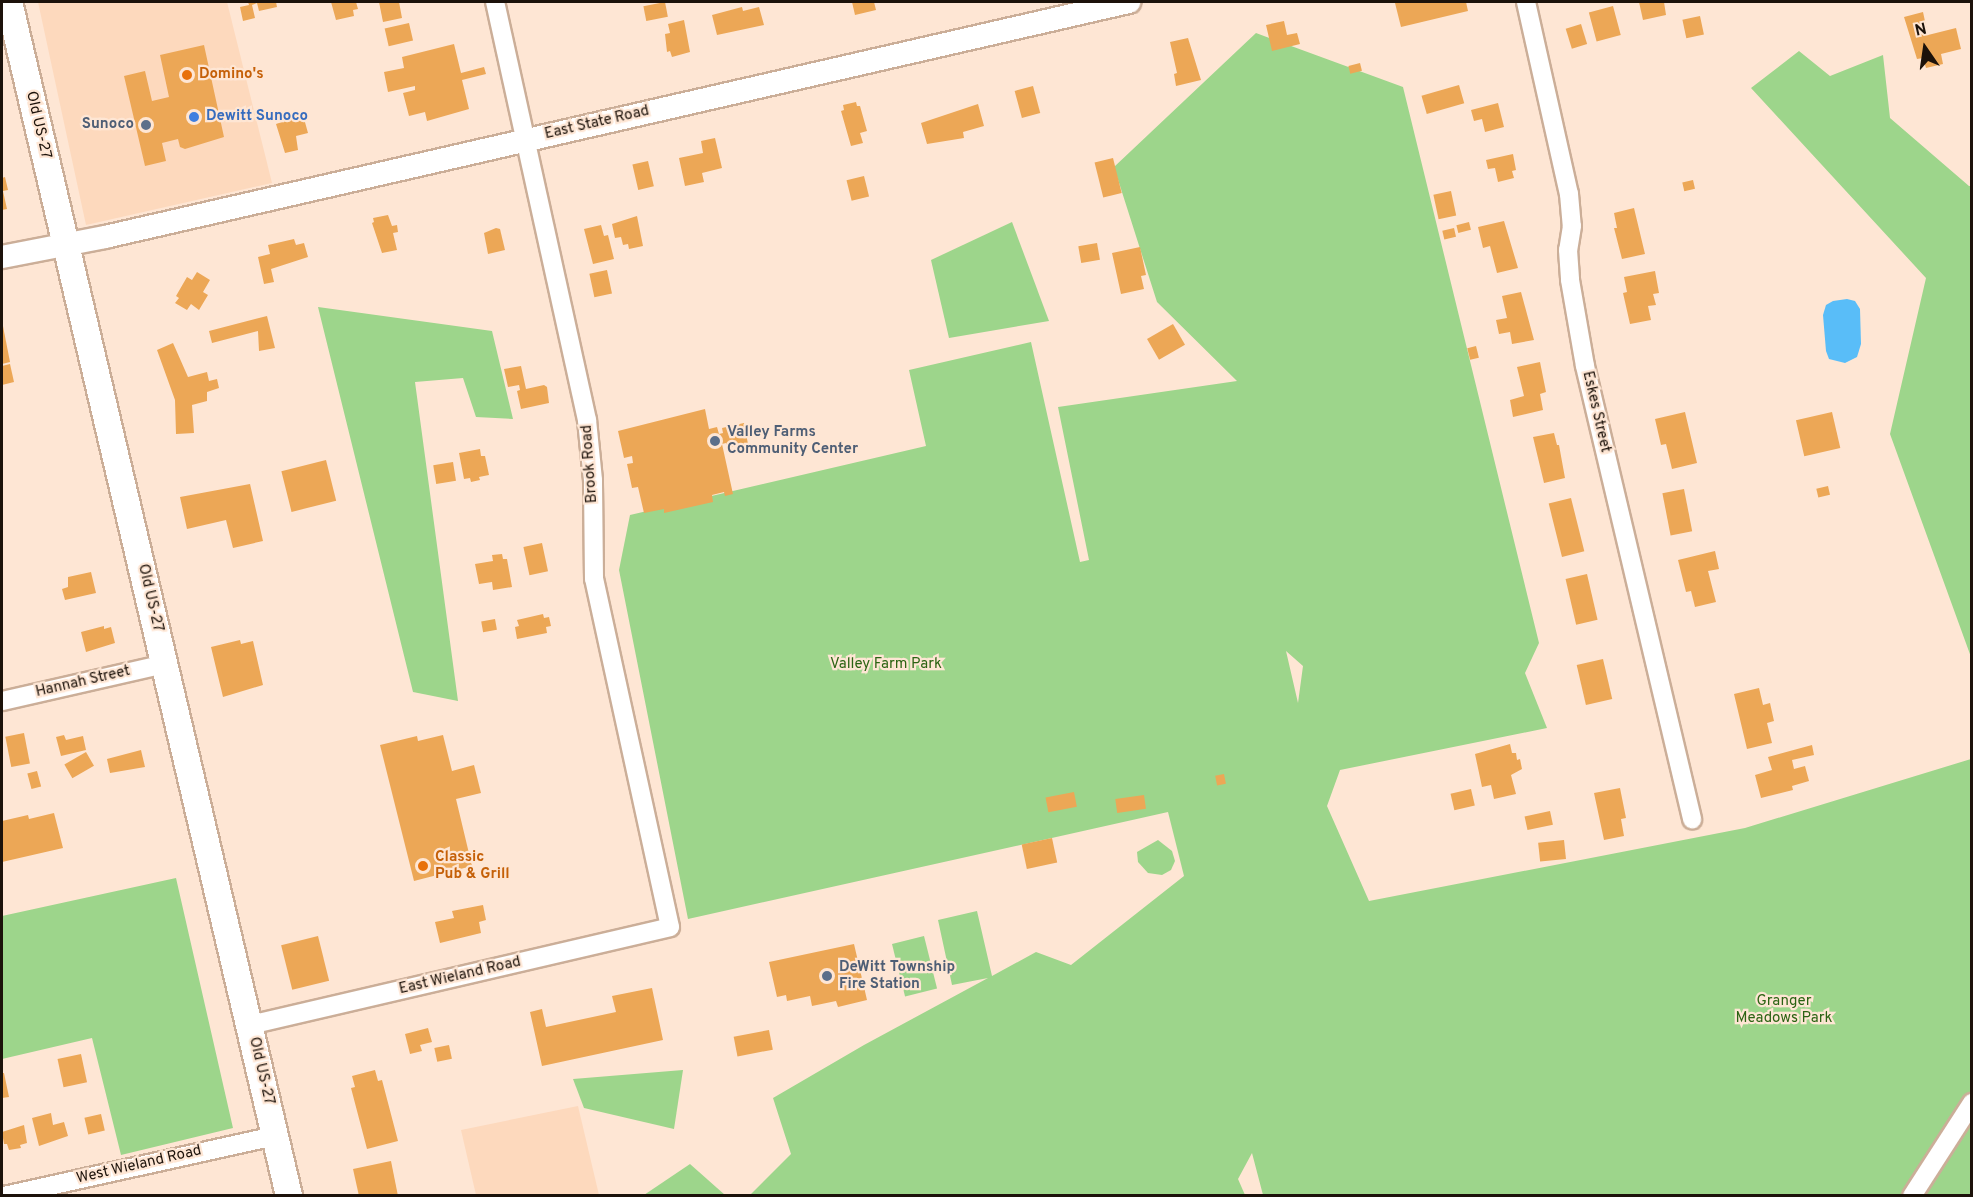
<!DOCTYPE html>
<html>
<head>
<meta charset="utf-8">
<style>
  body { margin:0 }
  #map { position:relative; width:1973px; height:1197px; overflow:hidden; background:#fee6d4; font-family:Overpass,sans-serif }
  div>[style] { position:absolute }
  .built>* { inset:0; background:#fdd9bd }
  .green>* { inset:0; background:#9dd58b; transform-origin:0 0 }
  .water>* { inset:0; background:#59bdf8 }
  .building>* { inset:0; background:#eca756; transform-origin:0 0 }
  .roads { filter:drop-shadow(2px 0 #cbae98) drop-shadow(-2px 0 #cbae98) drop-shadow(0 2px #cbae98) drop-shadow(0 -2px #cbae98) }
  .minor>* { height:18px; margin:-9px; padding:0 9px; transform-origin:9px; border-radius:9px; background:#fff }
  .tertiary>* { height:22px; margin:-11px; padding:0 11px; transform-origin:11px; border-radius:11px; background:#fff }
  .secondary>* { height:26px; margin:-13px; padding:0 13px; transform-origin:13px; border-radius:13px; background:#fff }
  .dots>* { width:16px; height:16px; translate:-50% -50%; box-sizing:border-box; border:3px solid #fee6d4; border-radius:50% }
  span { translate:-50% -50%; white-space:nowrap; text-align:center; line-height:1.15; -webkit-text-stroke:4.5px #fee6d4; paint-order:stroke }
  .food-label { font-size:15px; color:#c56008; font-weight:700 }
  .left { translate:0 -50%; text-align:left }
  .shop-label { font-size:15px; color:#366cbe; font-weight:700 }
  .street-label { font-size:15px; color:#1c120a }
  .service-label { font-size:15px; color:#4e5e75; font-weight:700 }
  .right { translate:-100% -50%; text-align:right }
  .park-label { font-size:15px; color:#2b6313 }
  .frame { position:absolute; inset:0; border:3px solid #1c120a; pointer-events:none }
  .north { position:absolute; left:1895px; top:18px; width:60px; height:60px; -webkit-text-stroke:4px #fee6d4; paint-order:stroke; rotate:347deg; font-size:16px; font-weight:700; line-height:24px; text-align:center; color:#1c120a }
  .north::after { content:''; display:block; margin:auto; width:21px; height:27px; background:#1c120a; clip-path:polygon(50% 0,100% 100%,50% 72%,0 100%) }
</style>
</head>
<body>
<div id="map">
  <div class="built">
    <i style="clip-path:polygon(38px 2px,227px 2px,272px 183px,86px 225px)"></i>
    <i style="clip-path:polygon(578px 1106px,599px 1195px,476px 1195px,461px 1130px)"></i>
  </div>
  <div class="green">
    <i style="clip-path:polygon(evenodd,1256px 33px,1403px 87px,1539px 643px,1525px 673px,1547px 728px,1340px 770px,1327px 806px,1369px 901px,1745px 828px,1971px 759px,1971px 1195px,1263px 1195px,1252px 1153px,1238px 1179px,1245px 1195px,750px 1195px,791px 1154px,773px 1098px,864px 1045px,988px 978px,952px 985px,938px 920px,977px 911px,992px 976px,1036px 952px,1071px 965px,1184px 876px,1168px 812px,688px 919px,619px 570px,630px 515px,926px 446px,909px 370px,1031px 342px,1080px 562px,1089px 560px,1058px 407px,1237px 381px,1157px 302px,1114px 167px,1256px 33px,1286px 651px,1303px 666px,1298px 703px,1286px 651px)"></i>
    <i style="clip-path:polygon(1799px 51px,1830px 76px,1883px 55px,1890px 118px,1969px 186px,1971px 186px,1971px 657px,1890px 434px,1926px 278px,1751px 88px)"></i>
    <i style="clip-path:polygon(1012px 222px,1049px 321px,949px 338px,931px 260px)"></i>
    <i style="clip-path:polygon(318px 307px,492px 331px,513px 419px,476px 417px,463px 378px,415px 382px,458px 701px,413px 692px)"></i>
    <i style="clip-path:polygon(1158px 840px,1172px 851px,1175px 861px,1171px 870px,1162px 875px,1148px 873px,1138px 862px,1137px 852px)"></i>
    <i style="clip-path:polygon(176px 878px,233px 1128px,121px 1155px,92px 1038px,2px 1059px,2px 916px)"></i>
    <i style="left:924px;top:936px;width:54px;height:33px;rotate:76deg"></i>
    <i style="clip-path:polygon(683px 1070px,674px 1129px,584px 1108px,573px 1079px)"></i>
    <i style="clip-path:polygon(690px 1164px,725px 1195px,644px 1195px)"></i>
  </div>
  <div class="water">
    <i style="clip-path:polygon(1847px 299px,1855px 301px,1860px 309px,1861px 344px,1857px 357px,1845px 363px,1829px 359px,1826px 351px,1823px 315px,1826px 305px,1833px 301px)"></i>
  </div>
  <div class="building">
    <i style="clip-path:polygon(248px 2px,276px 2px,277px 7px,259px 11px,257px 3px,252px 5px,255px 18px,243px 21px,240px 7px,249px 5px)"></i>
    <i style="clip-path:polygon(331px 2px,356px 2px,358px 9px,353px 10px,354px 16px,336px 20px)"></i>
    <i style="clip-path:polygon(379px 2px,399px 2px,402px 18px,383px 22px)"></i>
    <i style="left:665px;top:2px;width:15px;height:22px;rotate:79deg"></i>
    <i style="clip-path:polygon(852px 2px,874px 2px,876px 10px,855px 15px)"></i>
    <i style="clip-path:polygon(1400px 2px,1466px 2px,1468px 11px,1401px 27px,1395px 3px)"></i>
    <i style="clip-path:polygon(1639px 2px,1664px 2px,1666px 15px,1643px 20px)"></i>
    <i style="left:1613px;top:6px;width:30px;height:25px;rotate:75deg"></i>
    <i style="clip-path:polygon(742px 7px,743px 11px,759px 7px,764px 25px,717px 35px,712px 15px)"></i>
    <i style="clip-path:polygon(1923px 12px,1928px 35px,1956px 28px,1961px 49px,1941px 54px,1943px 64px,1926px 68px,1923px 58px,1917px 59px,1904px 17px)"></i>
    <i style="left:1700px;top:16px;width:19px;height:18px;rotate:78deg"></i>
    <i style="clip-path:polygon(684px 20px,690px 52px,672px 57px,670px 51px,667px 52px,665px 34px,670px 33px,668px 24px)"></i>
    <i style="clip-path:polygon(1284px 21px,1287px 35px,1297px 33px,1300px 44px,1272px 51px,1266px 25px)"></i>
    <i style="left:409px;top:23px;width:18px;height:25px;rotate:77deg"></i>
    <i style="left:1581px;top:24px;width:21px;height:16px;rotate:73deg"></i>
    <i style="clip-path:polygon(1188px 38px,1201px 80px,1176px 86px,1174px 74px,1177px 73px,1170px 42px)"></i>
    <i style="clip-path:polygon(454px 44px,461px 73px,484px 67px,486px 74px,462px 80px,469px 109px,427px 121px,425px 112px,409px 116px,403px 93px,415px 90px,415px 86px,388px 92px,384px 72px,404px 68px,402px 57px)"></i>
    <i style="clip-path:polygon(204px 45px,224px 137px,185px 149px,180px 147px,178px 139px,162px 143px,166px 161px,145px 166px,124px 76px,145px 71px,152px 101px,169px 97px,160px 55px)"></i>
    <i style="left:1360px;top:63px;width:8px;height:12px;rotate:76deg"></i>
    <i style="left:1459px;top:85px;width:19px;height:39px;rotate:74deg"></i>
    <i style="left:1033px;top:86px;width:28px;height:19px;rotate:75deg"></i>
    <i style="clip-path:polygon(856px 102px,857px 106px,860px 106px,867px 131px,860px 133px,863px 143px,851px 146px,841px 111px,844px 110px,843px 105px)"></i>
    <i style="clip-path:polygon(1498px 103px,1504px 127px,1485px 132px,1482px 119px,1474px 121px,1471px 110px)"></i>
    <i style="clip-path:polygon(978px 104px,984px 126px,963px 132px,964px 138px,927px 144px,921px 123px)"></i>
    <i style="clip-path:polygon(303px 115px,308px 133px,296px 136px,298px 150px,285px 153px,276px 124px)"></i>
    <i style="clip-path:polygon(715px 138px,722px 168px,702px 173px,704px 182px,685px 186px,679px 158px,703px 153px,701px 141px)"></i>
    <i style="clip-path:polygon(1513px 154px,1516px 170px,1512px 171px,1514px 178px,1498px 182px,1495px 168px,1488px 169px,1486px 160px)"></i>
    <i style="left:1113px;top:158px;width:36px;height:19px;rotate:76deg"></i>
    <i style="left:648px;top:161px;width:26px;height:16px;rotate:77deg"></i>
    <i style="left:864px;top:176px;width:21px;height:18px;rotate:76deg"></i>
    <i style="clip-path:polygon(5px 177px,8px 190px,3px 191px,7px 209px,2px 210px,2px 178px)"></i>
    <i style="left:1693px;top:180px;width:9px;height:11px;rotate:77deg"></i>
    <i style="left:1451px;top:191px;width:25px;height:18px;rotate:78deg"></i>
    <i style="clip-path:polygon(1634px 208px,1645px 254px,1622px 259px,1614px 228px,1617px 228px,1614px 213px)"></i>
    <i style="clip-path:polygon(388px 215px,392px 226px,397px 225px,398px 232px,393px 233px,397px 250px,382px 253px,372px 223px,374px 222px,373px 218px)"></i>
    <i style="clip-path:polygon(637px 216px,643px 246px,629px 249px,628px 244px,623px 245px,621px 237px,615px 238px,612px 224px)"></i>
    <i style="clip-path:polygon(1504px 221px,1518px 268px,1497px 273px,1490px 246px,1483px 248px,1478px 227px)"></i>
    <i style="left:1469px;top:222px;width:8px;height:13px;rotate:76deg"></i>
    <i style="clip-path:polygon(601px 225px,604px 236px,608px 235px,614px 259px,593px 264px,584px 229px)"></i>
    <i style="clip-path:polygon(496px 228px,500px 229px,505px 250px,488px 254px,484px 233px)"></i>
    <i style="left:1454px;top:228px;width:9px;height:12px;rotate:77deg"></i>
    <i style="clip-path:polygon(294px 239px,296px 245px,304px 243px,308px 257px,271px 269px,274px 282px,264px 284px,258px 257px,270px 254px,268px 245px)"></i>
    <i style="left:1097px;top:243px;width:17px;height:19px;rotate:80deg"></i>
    <i style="clip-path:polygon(1140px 247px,1146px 275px,1141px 276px,1144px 289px,1121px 294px,1112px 253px)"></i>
    <i style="left:607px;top:270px;width:24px;height:18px;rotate:78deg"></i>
    <i style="clip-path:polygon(1655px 271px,1659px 293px,1653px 294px,1656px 305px,1648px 306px,1651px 320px,1630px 324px,1623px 293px,1627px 292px,1624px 277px)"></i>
    <i style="clip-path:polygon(197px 272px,210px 280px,203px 292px,208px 295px,199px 310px,191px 304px,187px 310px,175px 303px,179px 298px,176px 296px,187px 277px,192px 280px)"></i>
    <i style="clip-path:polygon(1521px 292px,1534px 340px,1512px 344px,1510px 332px,1499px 334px,1496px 320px,1507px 318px,1502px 296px)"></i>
    <i style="clip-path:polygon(267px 316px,275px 348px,259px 351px,258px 331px,212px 343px,209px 331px)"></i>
    <i style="clip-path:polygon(2px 321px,10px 362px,2px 364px)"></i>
    <i style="left:1173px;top:324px;width:24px;height:30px;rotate:60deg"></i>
    <i style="clip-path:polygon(173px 343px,188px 377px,207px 372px,209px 381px,217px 379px,219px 388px,207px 392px,207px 401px,192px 405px,194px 433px,176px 434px,175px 400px,157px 350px)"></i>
    <i style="left:1476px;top:346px;width:12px;height:9px;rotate:76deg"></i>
    <i style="clip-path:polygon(1540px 362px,1546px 392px,1540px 394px,1543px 410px,1513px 417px,1510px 400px,1524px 396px,1517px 367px)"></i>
    <i style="clip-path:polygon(10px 364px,14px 382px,2px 385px,2px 366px)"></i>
    <i style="clip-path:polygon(521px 366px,526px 389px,544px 385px,547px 387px,549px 403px,521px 409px,517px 391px,520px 390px,519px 385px,508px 387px,504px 369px)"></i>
    <i style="clip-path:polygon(705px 409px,709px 429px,717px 427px,719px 434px,723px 433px,722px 428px,744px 423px,748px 444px,727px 448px,726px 443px,722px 444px,733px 494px,725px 496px,724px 492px,712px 495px,713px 502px,664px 513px,664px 509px,644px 513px,638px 487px,632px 488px,627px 464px,633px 463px,632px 456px,624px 458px,618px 431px)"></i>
    <i style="clip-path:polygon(1685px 412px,1697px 463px,1672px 469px,1666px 444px,1661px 445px,1655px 419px)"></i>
    <i style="left:1832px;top:412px;width:37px;height:37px;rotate:77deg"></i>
    <i style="clip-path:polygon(1554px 433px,1557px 445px,1559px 445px,1565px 478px,1544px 483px,1533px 437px)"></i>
    <i style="clip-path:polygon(480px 449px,481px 456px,485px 456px,489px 475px,479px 477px,480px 480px,471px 482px,470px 478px,464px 479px,459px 453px)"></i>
    <i style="left:326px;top:460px;width:42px;height:46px;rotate:76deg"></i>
    <i style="left:453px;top:462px;width:19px;height:20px;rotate:81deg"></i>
    <i style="clip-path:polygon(250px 484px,263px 541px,233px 548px,226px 520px,187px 529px,180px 497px)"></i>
    <i style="left:1828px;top:486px;width:9px;height:12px;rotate:77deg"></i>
    <i style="left:1684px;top:489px;width:43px;height:22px;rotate:79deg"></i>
    <i style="left:1571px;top:498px;width:55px;height:23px;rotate:76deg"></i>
    <i style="left:542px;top:543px;width:29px;height:19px;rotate:78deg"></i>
    <i style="clip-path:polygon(1715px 551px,1719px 569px,1708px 571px,1716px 602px,1695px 607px,1691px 591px,1686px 592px,1678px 560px)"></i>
    <i style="clip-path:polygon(502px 554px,503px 559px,507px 559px,512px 587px,493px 590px,492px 582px,479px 584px,475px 564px,493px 561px,492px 555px)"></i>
    <i style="clip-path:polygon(91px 572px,96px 593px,65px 600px,62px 589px,68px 587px,68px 577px)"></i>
    <i style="left:1587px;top:574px;width:47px;height:22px;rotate:77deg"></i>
    <i style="clip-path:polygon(543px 614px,544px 618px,549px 617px,551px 626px,546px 627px,547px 633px,517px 639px,515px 627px,519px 626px,517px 620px)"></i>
    <i style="left:495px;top:619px;width:11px;height:14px;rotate:80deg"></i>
    <i style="clip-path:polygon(104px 626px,104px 629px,111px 627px,115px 643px,86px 652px,81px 632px)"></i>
    <i style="clip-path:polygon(240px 640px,241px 644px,253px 641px,263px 685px,223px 697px,211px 647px)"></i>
    <i style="left:1603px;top:659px;width:41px;height:27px;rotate:77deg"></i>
    <i style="clip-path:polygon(1759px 688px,1763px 705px,1770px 703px,1774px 721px,1767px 723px,1772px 743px,1747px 749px,1734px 694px)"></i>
    <i style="left:24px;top:733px;width:31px;height:19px;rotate:79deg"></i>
    <i style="clip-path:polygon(64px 735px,66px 740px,83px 736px,86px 750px,61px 756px,56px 737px)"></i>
    <i style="clip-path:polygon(443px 735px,452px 771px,474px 765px,481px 793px,456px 799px,472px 866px,414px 881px,380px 745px,417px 736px,418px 741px)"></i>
    <i style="clip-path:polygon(1510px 744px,1512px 753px,1516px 753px,1517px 760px,1520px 759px,1522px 769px,1511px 775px,1516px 794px,1494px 799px,1491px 785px,1482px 787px,1475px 754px)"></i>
    <i style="clip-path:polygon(1812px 745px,1814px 755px,1792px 760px,1794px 769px,1805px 766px,1809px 781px,1792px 786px,1793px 790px,1761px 798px,1755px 775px,1772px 770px,1768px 757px)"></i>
    <i style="clip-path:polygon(141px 750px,145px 767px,110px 773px,107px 759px)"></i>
    <i style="left:86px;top:752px;width:16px;height:25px;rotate:60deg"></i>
    <i style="left:37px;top:771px;width:16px;height:10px;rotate:75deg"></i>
    <i style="left:1224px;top:774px;width:10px;height:9px;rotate:79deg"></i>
    <i style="clip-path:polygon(1620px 788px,1626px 818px,1621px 819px,1624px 836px,1604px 840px,1594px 793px)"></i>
    <i style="left:1471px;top:789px;width:17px;height:21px;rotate:77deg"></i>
    <i style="left:1074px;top:792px;width:15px;height:29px;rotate:79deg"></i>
    <i style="left:1144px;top:795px;width:14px;height:29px;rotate:82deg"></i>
    <i style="left:1550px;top:811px;width:14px;height:26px;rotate:78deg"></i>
    <i style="clip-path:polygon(54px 813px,63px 848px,2px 862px,2px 821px,28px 815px,29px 819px)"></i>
    <i style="left:1052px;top:838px;width:25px;height:31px;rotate:78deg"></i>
    <i style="left:1564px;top:840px;width:19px;height:26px;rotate:84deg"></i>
    <i style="clip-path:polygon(483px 905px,486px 920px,479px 922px,481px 933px,440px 943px,435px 922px,454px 918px,452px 911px)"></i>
    <i style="left:318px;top:936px;width:46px;height:38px;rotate:76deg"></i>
    <i style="clip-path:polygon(854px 944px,867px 1000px,838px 1007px,836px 1001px,812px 1006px,810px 996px,787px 1001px,786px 995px,777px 997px,769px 962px)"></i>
    <i style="clip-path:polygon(652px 988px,663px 1040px,542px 1066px,530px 1012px,542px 1009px,546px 1027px,616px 1012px,612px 996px)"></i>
    <i style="clip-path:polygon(428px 1028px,432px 1042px,420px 1045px,422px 1051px,410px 1054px,405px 1034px)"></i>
    <i style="left:769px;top:1030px;width:20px;height:36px;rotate:79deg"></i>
    <i style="left:449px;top:1045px;width:14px;height:15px;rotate:78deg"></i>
    <i style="left:81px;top:1054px;width:29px;height:24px;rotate:78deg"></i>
    <i style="clip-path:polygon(375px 1070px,378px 1081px,382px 1080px,398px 1141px,367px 1149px,351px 1088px,355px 1087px,352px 1076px)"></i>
    <i style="clip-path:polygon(2px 1073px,4px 1073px,9px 1097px,2px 1098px)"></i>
    <i style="clip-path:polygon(51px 1113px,53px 1125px,64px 1122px,68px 1136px,39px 1146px,32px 1118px)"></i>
    <i style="left:101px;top:1114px;width:17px;height:17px;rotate:77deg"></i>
    <i style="clip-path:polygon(24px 1125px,27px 1143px,20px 1145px,21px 1148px,9px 1150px,7px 1144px,4px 1144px,2px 1132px)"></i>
    <i style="clip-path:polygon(391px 1161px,398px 1196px,359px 1196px,353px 1169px)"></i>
  </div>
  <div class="roads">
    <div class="minor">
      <i style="left:1526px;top:2px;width:197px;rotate:77.4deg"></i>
      <i style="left:1569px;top:194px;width:32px;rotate:85deg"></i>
      <i style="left:1572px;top:226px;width:24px;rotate:99deg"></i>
      <i style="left:1568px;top:250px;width:30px;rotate:86deg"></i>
      <i style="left:1570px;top:280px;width:87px;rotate:80.1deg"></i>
      <i style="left:1585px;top:366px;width:466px;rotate:76.7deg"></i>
      <i style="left:2px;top:701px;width:167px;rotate:-12.8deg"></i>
      <i style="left:250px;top:1025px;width:431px;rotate:-13.1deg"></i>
      <i style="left:670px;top:927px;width:356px;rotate:-102.3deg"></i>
      <i style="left:594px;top:579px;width:99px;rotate:-90.6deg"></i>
      <i style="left:593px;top:480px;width:60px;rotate:-95.7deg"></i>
      <i style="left:587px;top:420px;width:428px;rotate:-102.4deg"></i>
      <i style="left:4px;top:1196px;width:278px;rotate:-12.5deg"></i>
      <i style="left:1912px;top:1196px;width:111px;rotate:-57.2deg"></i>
    </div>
    <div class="tertiary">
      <i style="left:2px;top:257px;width:105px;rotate:-11deg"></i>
      <i style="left:105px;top:237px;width:1051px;rotate:-12.93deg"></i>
    </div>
    <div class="secondary">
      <i style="left:9px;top:2px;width:1226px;rotate:76.8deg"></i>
    </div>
  </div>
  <div class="dots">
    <i style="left:187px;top:75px;background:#e8710a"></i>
    <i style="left:194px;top:117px;background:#3f7fe0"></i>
    <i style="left:146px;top:125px;background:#5c6f8a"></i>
    <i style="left:715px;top:441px;background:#5c6f8a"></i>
    <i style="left:423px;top:866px;background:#e8710a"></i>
    <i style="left:827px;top:976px;background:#5c6f8a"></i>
  </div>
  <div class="food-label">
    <span class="left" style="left:199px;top:75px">Domino's</span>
    <span class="left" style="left:435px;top:866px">Classic<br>Pub &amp; Grill</span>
  </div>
  <div class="shop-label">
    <span class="left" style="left:206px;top:117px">Dewitt Sunoco</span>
  </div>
  <div class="street-label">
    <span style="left:597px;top:123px;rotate:-13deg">East State Road</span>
    <span style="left:38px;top:125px;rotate:77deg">Old US-27</span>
    <span style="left:1596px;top:412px;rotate:77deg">Eskes Street</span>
    <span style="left:590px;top:464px;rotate:-94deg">Brook Road</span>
    <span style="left:150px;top:598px;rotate:77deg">Old US-27</span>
    <span style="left:83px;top:682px;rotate:-13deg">Hannah Street</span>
    <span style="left:460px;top:976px;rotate:-13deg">East Wieland Road</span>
    <span style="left:261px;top:1071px;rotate:77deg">Old US-27</span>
    <span style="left:139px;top:1165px;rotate:-13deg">West Wieland Road</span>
  </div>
  <div class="service-label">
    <span class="right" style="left:134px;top:125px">Sunoco</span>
    <span class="left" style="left:727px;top:441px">Valley Farms<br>Community Center</span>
    <span class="left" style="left:839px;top:976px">DeWitt Township<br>Fire Station</span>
  </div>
  <div class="park-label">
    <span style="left:886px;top:665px">Valley Farm Park</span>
    <span style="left:1784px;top:1010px">Granger<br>Meadows Park</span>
  </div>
  <div class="frame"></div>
  <div class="north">N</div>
</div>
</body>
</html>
